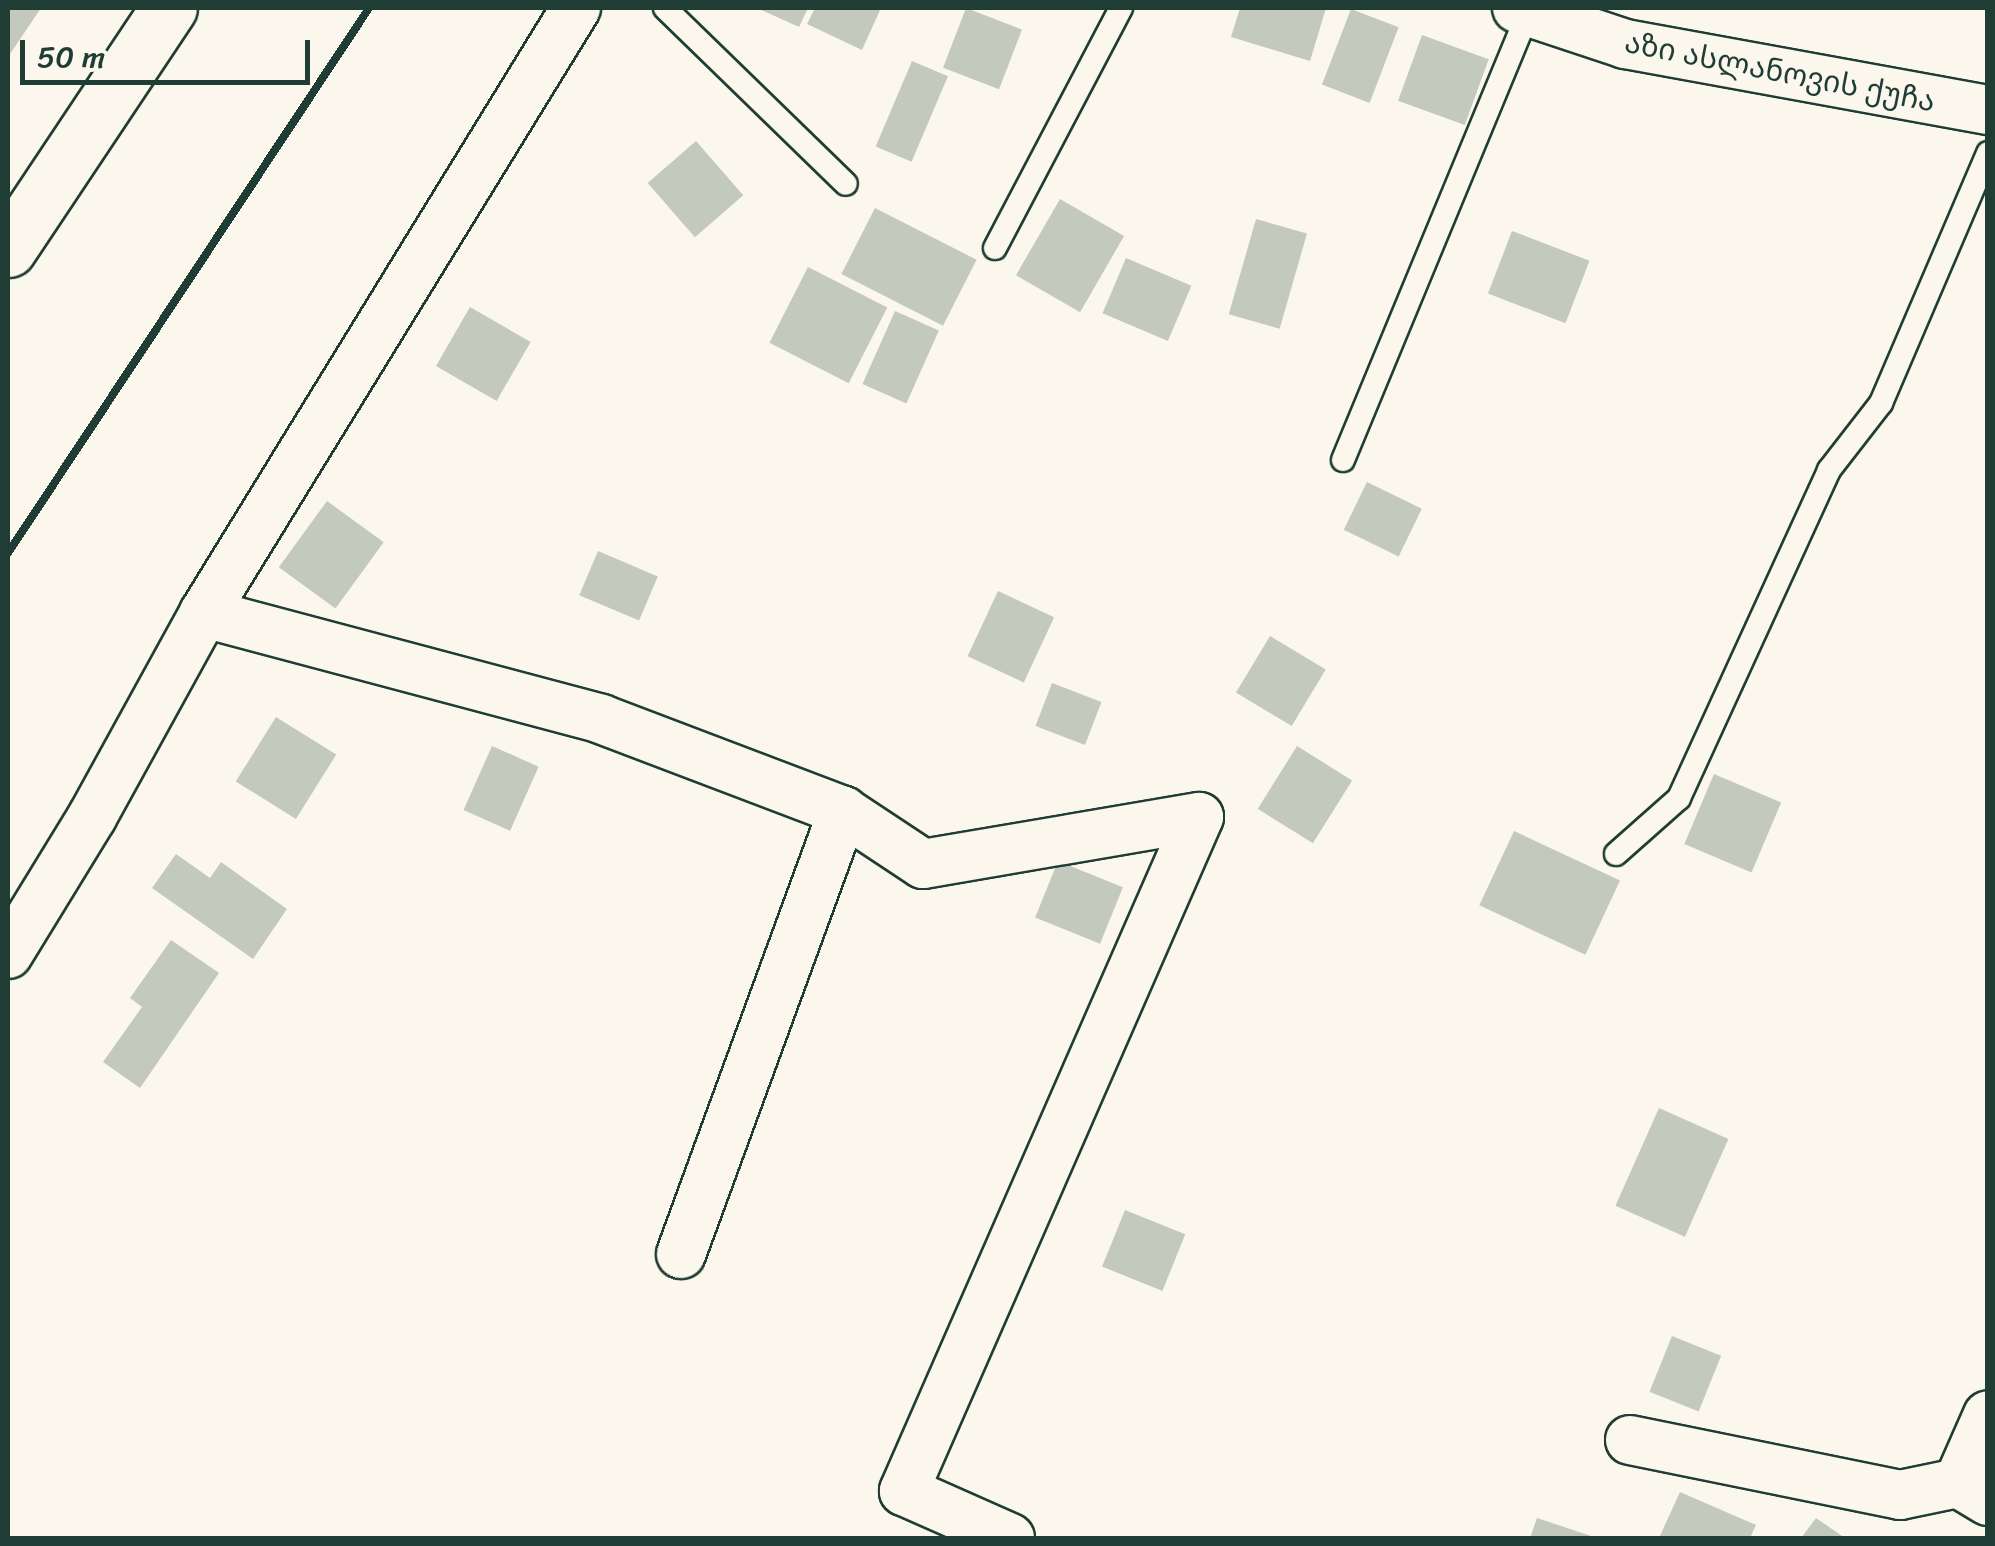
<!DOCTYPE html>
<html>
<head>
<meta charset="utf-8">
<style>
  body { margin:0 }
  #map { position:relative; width:1995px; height:1546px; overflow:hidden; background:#fbf7ec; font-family:Sriracha,"Noto Sans Georgian",sans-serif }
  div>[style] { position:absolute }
  .building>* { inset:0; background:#c4c9be; transform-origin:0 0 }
  .roads { filter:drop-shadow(2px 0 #1f3d34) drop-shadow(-2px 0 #1f3d34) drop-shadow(0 2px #1f3d34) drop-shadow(0 -2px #1f3d34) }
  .service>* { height:22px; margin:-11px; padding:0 11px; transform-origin:11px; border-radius:11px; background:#fbf7ec }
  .minor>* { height:48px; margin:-24px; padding:0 24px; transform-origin:24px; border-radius:24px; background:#fbf7ec }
  .trunk>* { height:55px; margin:-27.5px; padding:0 27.5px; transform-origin:27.5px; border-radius:27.5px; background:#fbf7ec }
  .rail>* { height:8px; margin:-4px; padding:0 4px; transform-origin:4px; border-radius:4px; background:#1f3d34 }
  span { translate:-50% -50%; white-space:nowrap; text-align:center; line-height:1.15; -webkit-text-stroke:9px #fbf7ec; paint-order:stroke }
  .street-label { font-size:30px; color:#1f3d34 }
  .frame { position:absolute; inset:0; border:10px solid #1f3d34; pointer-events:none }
  .scale { position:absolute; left:20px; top:40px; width:290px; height:45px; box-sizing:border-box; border:5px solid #1f3d34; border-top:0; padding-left:12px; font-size:30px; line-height:35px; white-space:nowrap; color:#1f3d34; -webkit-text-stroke:8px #fbf7ec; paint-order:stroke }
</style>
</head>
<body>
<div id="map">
  <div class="building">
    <i style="clip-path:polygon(8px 8px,41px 8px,8px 57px)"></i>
    <i style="clip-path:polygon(757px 8px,808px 8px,799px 27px)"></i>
    <i style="clip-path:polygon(815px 8px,881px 8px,862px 50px,807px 24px)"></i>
    <i style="left:966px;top:8px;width:60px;height:64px;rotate:21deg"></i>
    <i style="clip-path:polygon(1240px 8px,1326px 8px,1310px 61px,1231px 37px)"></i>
    <i style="left:1351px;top:9px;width:51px;height:81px;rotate:21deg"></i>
    <i style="left:1422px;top:35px;width:71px;height:70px;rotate:20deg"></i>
    <i style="left:912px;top:61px;width:39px;height:93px;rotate:23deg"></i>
    <i style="left:696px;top:141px;width:72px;height:64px;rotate:49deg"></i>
    <i style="left:1060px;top:199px;width:74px;height:88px;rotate:30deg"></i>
    <i style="left:875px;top:208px;width:114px;height:74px;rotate:27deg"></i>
    <i style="left:1256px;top:219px;width:53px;height:99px;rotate:16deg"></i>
    <i style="left:1512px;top:231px;width:83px;height:67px;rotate:21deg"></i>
    <i style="left:1126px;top:258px;width:71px;height:60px;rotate:23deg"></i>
    <i style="left:808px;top:267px;width:89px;height:85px;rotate:27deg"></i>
    <i style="left:470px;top:307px;width:70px;height:68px;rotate:30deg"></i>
    <i style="left:895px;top:311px;width:48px;height:80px;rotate:24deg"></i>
    <i style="left:1367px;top:482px;width:61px;height:53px;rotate:26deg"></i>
    <i style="left:327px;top:501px;width:70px;height:82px;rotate:36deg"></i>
    <i style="left:598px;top:551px;width:65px;height:48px;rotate:23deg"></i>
    <i style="left:998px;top:591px;width:62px;height:72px;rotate:25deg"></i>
    <i style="left:1270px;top:636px;width:65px;height:66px;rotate:31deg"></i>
    <i style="left:1052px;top:683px;width:53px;height:46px;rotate:21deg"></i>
    <i style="left:276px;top:717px;width:71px;height:76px;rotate:32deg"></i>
    <i style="left:492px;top:746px;width:51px;height:70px;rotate:24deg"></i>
    <i style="left:1297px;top:746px;width:65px;height:74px;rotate:32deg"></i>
    <i style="left:1714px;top:774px;width:73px;height:76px;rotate:23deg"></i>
    <i style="left:1514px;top:831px;width:117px;height:82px;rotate:25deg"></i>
    <i style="clip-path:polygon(176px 854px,210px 878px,221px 862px,287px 909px,253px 959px,152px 888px)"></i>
    <i style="left:1058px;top:861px;width:70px;height:61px;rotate:22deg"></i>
    <i style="clip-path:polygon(171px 940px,219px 973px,140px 1088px,103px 1062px,142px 1007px,130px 998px)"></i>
    <i style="left:1659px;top:1108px;width:76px;height:107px;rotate:24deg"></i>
    <i style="left:1125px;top:1210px;width:65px;height:61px;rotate:22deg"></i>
    <i style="left:1672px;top:1336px;width:53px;height:60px;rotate:22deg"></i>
    <i style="clip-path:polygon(1680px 1492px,1756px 1525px,1750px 1538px,1659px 1538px)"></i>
    <i style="clip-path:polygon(1537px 1518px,1597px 1538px,1530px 1538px)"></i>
    <i style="clip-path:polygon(1816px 1518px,1845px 1538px,1801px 1538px)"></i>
  </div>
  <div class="roads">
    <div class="service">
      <i style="left:665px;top:8px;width:252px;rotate:44.2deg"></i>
      <i style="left:995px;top:248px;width:271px;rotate:-62.3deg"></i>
      <i style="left:1343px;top:460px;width:485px;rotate:-67.5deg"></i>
      <i style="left:1616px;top:854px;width:84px;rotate:-41.6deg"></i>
      <i style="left:1679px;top:798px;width:361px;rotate:-65.4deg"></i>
      <i style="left:1829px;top:470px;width:85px;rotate:-52.2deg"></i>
      <i style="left:1881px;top:403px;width:272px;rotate:-66.8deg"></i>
    </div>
    <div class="minor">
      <i style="left:1517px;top:8px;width:114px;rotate:18.4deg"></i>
      <i style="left:1625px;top:44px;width:369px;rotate:10.3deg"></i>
      <i style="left:204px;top:613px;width:411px;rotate:14.9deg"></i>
      <i style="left:601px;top:719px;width:259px;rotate:20.8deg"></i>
      <i style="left:843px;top:811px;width:96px;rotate:33.5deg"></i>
      <i style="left:923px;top:864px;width:280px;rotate:-9.7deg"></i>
      <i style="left:1199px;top:817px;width:736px;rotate:113.64deg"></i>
      <i style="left:904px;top:1491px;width:116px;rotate:23.9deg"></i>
      <i style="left:8px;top:954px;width:161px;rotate:-58.5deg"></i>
      <i style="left:92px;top:817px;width:233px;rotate:-61.2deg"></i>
      <i style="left:204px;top:613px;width:710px;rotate:-58.41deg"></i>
      <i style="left:681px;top:1254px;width:472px;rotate:-69.9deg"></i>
      <i style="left:1630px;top:1440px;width:276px;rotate:11.5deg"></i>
      <i style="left:1900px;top:1495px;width:59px;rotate:-11.7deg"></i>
      <i style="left:1958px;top:1483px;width:35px;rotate:31deg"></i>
      <i style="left:1958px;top:1483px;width:74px;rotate:-66.2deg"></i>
    </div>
    <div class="trunk">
      <i style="left:8px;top:249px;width:290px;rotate:-56.3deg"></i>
    </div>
  </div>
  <div class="rail">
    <i style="left:8px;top:553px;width:654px;rotate:-56.48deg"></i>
  </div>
  <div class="street-label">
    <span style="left:1780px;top:72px;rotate:11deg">აზი ასლანოვის ქუჩა</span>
  </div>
  <div class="frame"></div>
  <div class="scale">50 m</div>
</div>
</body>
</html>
